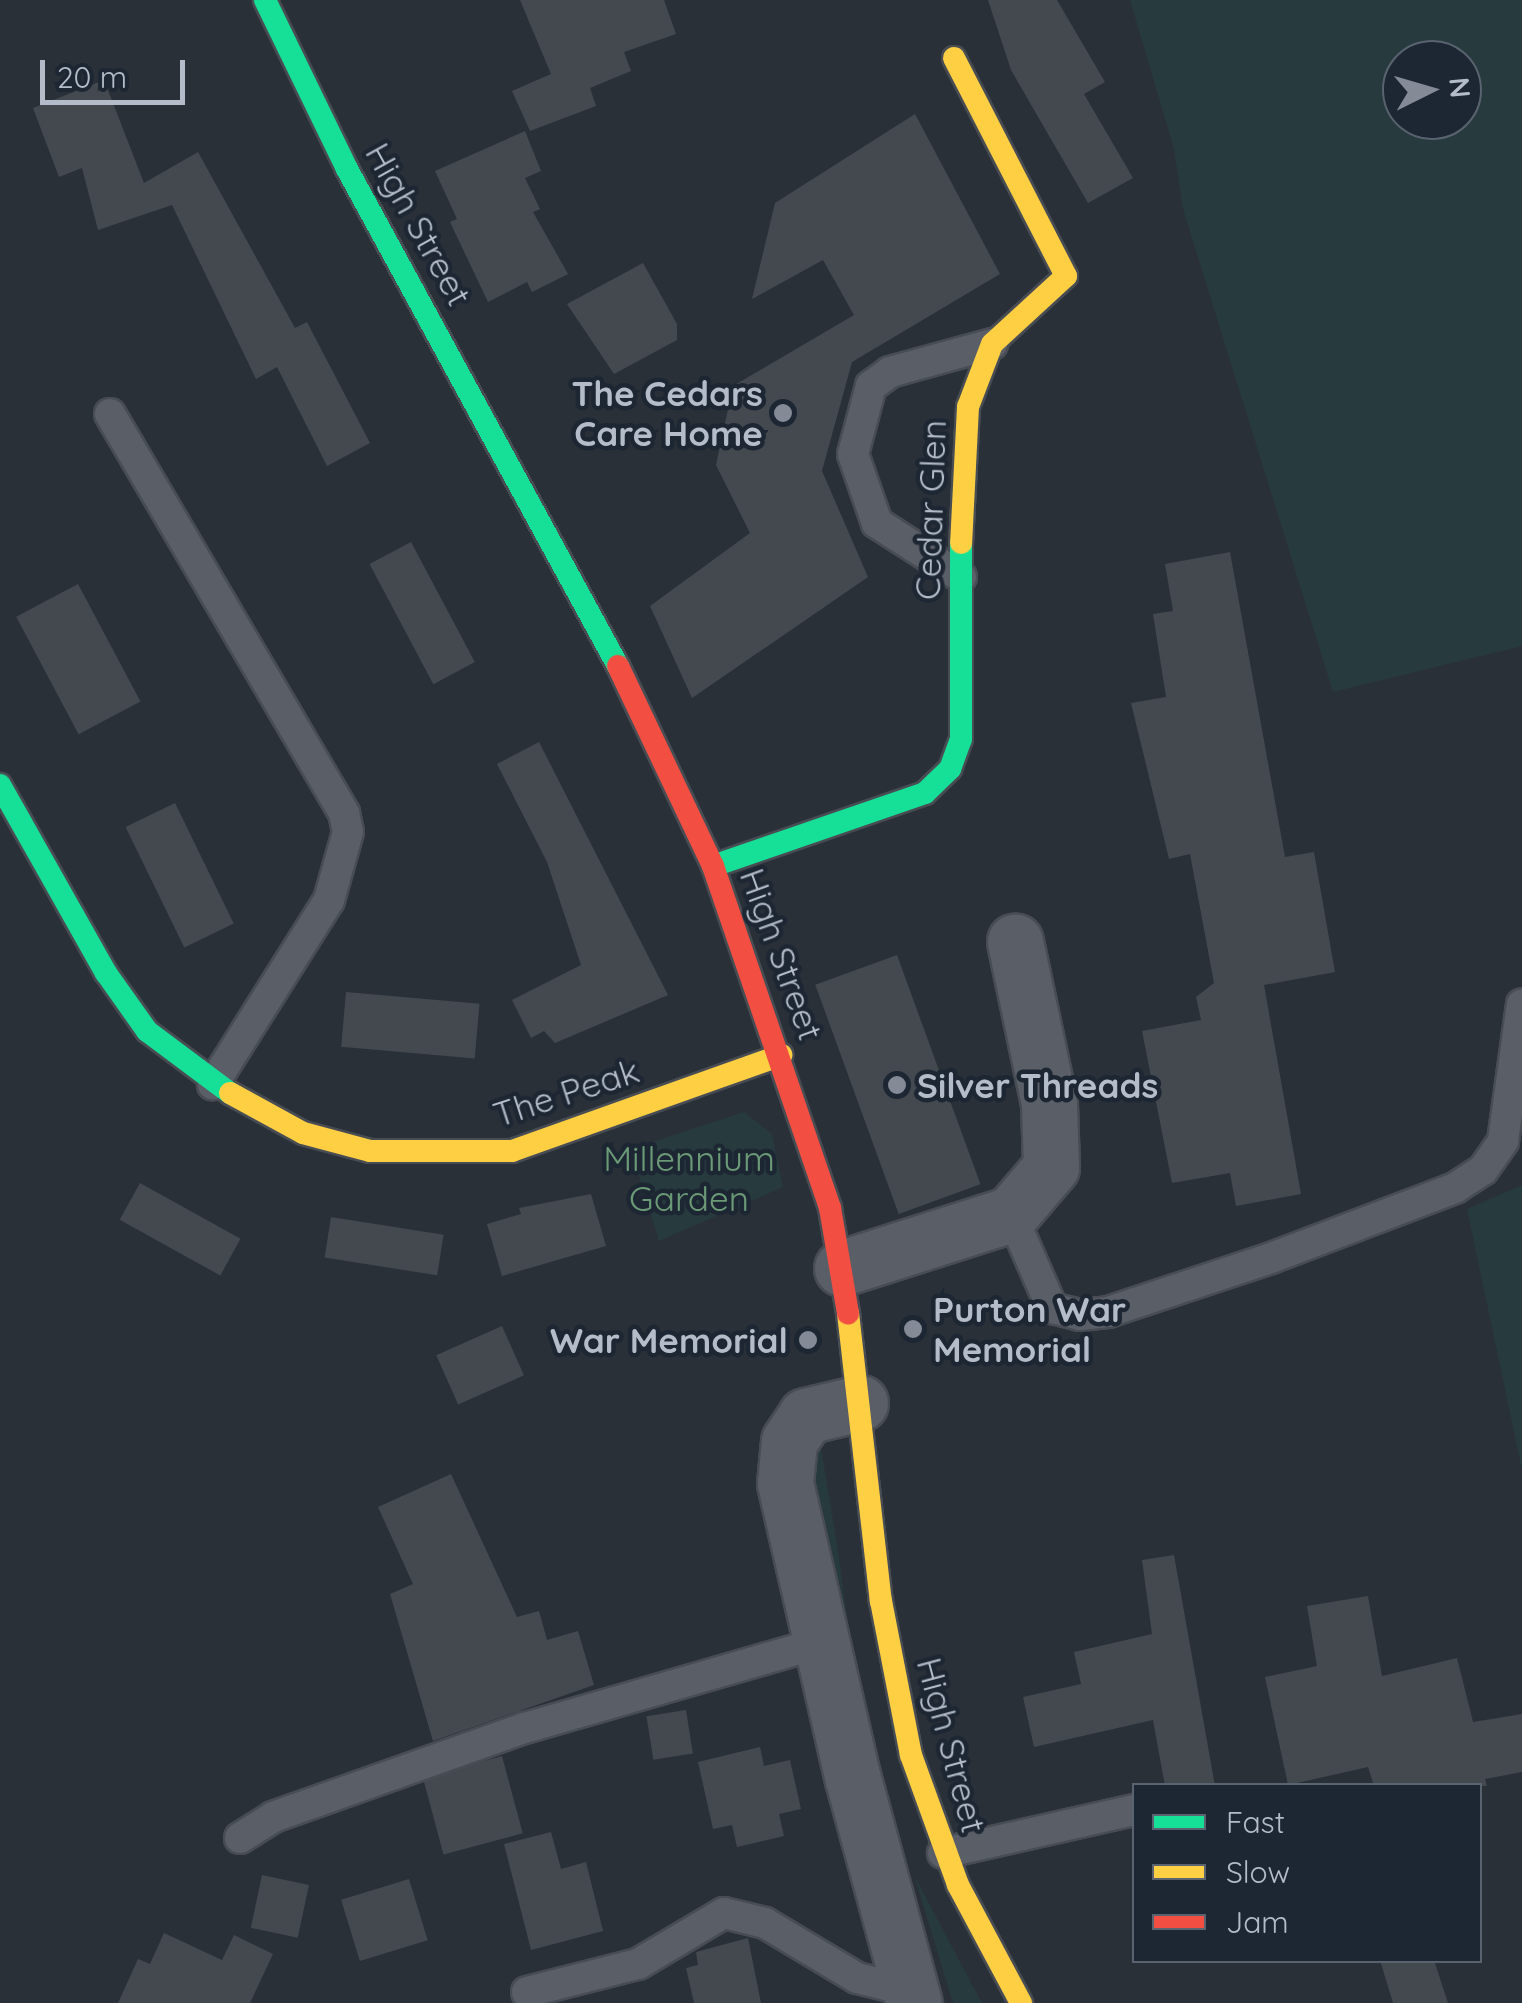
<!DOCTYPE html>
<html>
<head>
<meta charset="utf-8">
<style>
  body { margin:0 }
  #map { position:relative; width:1522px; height:2003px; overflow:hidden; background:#2a3038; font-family:Quicksand,sans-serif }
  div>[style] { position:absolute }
  .green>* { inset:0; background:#273a3e }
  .building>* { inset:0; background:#444950; transform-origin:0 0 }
  .roads { filter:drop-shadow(2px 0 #484c53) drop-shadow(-2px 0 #484c53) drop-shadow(0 2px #484c53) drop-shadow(0 -2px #484c53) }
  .lane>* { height:30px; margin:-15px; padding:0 15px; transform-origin:15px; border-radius:15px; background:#5a5e66 }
  .street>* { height:55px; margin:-27.5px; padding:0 27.5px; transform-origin:27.5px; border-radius:27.5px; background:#5a5e66 }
  .fast>* { height:22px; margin:-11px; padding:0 11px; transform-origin:11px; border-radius:11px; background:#16e098 }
  .slow>* { height:22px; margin:-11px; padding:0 11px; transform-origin:11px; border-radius:11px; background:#ffcf43 }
  .jam>* { height:22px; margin:-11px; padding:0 11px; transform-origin:11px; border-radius:11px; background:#f24e42 }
  .dots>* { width:28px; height:28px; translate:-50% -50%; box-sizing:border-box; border:5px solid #1d2633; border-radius:50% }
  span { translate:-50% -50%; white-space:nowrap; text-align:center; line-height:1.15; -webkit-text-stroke:9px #1d2633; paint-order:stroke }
  .street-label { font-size:35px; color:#b4bcc9 }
  .poi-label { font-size:35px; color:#b4bcc9; font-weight:700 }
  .right { translate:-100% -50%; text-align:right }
  .left { translate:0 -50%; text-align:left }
  .park-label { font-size:35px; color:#6b9a76 }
  .legend { position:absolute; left:1132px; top:1783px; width:350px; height:180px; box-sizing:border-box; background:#1d2633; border:2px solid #59626f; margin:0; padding:12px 18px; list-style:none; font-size:30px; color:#b4bcc9 }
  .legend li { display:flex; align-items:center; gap:20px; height:50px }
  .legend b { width:50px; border:2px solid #59626f }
  .north { position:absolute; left:1382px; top:40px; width:100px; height:100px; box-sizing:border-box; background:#1d2633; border:2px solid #59626f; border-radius:50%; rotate:85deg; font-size:28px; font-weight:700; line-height:40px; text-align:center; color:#b4bcc9 }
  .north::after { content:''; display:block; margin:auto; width:35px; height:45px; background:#848b96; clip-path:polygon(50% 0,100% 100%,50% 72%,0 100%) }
  .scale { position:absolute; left:40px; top:60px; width:145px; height:45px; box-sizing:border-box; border:5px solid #b4bcc9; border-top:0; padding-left:12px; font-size:30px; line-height:35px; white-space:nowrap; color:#b4bcc9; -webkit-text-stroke:8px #1d2633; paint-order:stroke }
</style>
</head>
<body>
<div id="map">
  <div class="green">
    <i style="clip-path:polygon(evenodd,1130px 0,1522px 0,1522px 646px,1333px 692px,1183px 209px,1174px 149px,1130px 0,1462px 60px,1462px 120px,1402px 120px,1402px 60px,1462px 60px)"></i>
    <i style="clip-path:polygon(744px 1112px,772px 1134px,783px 1187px,659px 1241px,631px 1149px)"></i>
    <i style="clip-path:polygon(1522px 1185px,1522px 1470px,1467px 1209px)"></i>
    <i style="clip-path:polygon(821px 1448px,837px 1544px,851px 1646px,812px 1514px,813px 1459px)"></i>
    <i style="clip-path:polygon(914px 1875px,969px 1979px,982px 2003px,953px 2003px)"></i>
  </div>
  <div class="building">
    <i style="clip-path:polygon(520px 0,664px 0,676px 34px,624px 52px,631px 71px,590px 88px,596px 106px,530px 131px,512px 91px,551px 74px)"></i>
    <i style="clip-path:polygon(988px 0,1057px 0,1105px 82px,1084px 94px,1133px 178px,1088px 203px,1011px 70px)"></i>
    <i style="clip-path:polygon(104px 80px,144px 183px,198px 152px,295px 328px,307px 322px,370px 443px,327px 466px,277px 367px,256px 379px,172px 205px,98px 230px,82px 168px,59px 177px,33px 108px)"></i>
    <i style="clip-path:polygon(915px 114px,1000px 274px,852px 362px,822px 471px,868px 577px,692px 698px,650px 606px,750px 533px,716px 465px,733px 386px,854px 315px,823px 260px,752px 299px,775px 203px)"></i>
    <i style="clip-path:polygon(525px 131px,541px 171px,525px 178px,540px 209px,533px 212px,568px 274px,532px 292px,527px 282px,488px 302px,450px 222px,457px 219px,435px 171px)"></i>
    <i style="clip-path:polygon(643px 263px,677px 324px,677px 340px,614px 374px,567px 304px)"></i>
    <i style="left:411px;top:542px;width:136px;height:47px;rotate:62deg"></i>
    <i style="clip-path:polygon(1230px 552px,1285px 857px,1314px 852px,1335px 972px,1264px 985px,1301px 1194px,1236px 1206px,1230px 1173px,1172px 1183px,1142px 1031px,1201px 1020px,1196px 997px,1214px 983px,1190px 854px,1169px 859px,1131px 703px,1166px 697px,1153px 614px,1173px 611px,1165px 564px)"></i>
    <i style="left:78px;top:584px;width:133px;height:70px;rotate:62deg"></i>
    <i style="clip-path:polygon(539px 742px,668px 995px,555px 1043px,544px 1031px,531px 1038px,512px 1000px,581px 965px,547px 862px,497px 764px)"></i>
    <i style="left:175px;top:803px;width:134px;height:55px;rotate:64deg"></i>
    <i style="left:897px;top:955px;width:244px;height:87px;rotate:70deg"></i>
    <i style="left:346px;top:992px;width:134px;height:55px;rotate:5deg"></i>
    <i style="left:140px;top:1183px;width:115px;height:42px;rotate:29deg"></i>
    <i style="clip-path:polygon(591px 1194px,606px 1246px,502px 1276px,487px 1224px,521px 1214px,519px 1208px)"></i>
    <i style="left:331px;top:1217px;width:114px;height:41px;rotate:9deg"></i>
    <i style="left:502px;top:1326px;width:54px;height:72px;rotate:66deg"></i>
    <i style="clip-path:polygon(451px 1474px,517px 1617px,539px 1611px,547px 1640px,578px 1631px,594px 1685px,433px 1741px,390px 1594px,413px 1584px,378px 1507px)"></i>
    <i style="clip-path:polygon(1174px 1555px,1215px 1786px,1165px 1786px,1153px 1720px,1034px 1747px,1023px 1697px,1081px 1684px,1074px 1652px,1152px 1634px,1142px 1560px)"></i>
    <i style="clip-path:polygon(1368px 1596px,1382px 1676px,1457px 1658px,1473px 1722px,1522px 1714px,1522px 1772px,1485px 1779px,1487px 1786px,1374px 1786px,1368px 1767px,1288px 1785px,1265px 1677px,1317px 1666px,1307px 1606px)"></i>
    <i style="left:686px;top:1710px;width:44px;height:40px;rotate:81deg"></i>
    <i style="clip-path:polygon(760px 1747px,764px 1766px,790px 1760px,801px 1809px,779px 1814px,784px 1836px,737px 1847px,732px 1825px,713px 1829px,698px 1762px)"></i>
    <i style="left:502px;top:1756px;width:80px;height:82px;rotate:75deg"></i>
    <i style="clip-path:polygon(551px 1832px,561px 1869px,586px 1862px,603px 1931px,531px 1950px,504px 1844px)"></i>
    <i style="left:262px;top:1875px;width:48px;height:54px;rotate:12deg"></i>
    <i style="left:409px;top:1879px;width:64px;height:71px;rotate:73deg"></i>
    <i style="clip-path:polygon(164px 1933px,222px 1960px,234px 1935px,273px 1954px,250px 2003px,118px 2003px,138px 1959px,150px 1964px)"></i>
    <i style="clip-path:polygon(748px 1938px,761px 2003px,694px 2003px,686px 1968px,698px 1965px,696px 1952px)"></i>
    <i style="clip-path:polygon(1380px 1960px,1434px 1960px,1448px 2003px,1393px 2003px)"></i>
  </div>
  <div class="roads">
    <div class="lane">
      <i style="left:110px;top:414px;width:463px;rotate:59.6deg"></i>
      <i style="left:344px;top:813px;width:19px;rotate:78deg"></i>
      <i style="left:348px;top:832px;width:71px;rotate:105.6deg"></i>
      <i style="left:329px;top:900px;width:218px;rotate:122.2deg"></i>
      <i style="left:961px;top:577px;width:100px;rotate:-147.3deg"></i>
      <i style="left:877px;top:523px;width:73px;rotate:-109.2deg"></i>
      <i style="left:853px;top:454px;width:70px;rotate:-75.2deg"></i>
      <i style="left:871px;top:386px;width:24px;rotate:-36deg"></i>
      <i style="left:890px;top:372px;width:106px;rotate:-15.4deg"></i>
      <i style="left:1011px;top:1214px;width:103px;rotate:66.4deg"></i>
      <i style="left:1052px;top:1308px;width:29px;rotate:14deg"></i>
      <i style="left:1080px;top:1315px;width:28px;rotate:-6deg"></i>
      <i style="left:1108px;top:1312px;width:172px;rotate:-18.3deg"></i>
      <i style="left:1271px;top:1258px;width:197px;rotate:-20.8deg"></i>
      <i style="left:1455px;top:1188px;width:33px;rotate:-33deg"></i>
      <i style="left:1483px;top:1170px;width:35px;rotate:-55deg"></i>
      <i style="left:1503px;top:1141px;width:138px;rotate:-82.1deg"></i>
      <i style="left:240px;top:1838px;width:39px;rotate:-32deg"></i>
      <i style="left:273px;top:1817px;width:267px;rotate:-19.5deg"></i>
      <i style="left:525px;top:1728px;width:306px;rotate:-16.1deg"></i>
      <i style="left:943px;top:1853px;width:196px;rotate:-12.7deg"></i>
      <i style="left:527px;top:1992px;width:114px;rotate:-14.2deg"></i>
      <i style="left:638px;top:1964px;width:100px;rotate:-30.7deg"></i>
      <i style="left:724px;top:1913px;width:42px;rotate:13.7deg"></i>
      <i style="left:765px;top:1923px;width:107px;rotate:30.9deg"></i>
      <i style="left:857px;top:1978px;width:55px;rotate:13.8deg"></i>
    </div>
    <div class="street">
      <i style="left:842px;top:1268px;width:177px;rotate:-17.7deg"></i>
      <i style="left:1011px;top:1214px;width:62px;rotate:-49.6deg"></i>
      <i style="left:1051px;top:1167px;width:64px;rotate:-91.8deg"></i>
      <i style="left:1049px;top:1103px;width:165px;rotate:-101.9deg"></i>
      <i style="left:860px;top:1403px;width:56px;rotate:166.5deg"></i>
      <i style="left:806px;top:1416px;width:30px;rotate:124deg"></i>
      <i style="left:789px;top:1441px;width:42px;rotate:95.4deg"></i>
      <i style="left:785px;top:1483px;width:304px;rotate:77.1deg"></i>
      <i style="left:853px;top:1779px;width:232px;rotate:74.8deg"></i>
    </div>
    <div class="fast">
      <i style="left:265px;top:0;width:188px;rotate:64.1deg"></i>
      <i style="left:347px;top:169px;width:566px;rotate:61.4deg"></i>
      <i style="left:0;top:785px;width:216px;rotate:60.6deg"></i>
      <i style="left:106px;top:973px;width:71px;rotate:54.7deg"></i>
      <i style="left:147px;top:1031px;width:104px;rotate:36.8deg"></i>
      <i style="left:713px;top:866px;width:224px;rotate:-19deg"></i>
      <i style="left:925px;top:793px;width:35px;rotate:-44deg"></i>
      <i style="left:950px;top:769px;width:32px;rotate:-70deg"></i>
      <i style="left:961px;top:739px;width:196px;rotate:-90deg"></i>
    </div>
    <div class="slow">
      <i style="left:954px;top:58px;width:245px;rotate:62.8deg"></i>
      <i style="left:1066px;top:276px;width:100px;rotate:137.4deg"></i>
      <i style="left:992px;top:344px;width:67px;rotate:110.9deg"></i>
      <i style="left:968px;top:407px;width:136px;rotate:92.9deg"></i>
      <i style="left:230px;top:1093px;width:83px;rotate:28.7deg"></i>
      <i style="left:303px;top:1133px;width:69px;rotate:15deg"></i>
      <i style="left:370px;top:1151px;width:142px"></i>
      <i style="left:512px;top:1151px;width:286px;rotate:-19.6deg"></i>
      <i style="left:848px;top:1313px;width:290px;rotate:83.5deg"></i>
      <i style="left:881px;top:1601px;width:157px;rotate:79deg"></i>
      <i style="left:911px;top:1755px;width:138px;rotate:70.1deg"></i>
      <i style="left:958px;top:1885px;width:134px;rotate:61.9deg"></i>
    </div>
    <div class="jam">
      <i style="left:618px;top:666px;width:221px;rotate:64.6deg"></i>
      <i style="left:713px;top:866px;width:361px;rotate:71.1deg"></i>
      <i style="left:830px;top:1208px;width:107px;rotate:80.3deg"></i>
    </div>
  </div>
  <div class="dots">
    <i style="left:783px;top:413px;background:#848b96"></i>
    <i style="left:897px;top:1085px;background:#848b96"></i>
    <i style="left:913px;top:1329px;background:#848b96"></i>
    <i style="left:808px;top:1340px;background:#848b96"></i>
  </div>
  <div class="street-label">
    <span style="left:419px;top:224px;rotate:61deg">High Street</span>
    <span style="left:930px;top:510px;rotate:-88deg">Cedar Glen</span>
    <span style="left:782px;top:954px;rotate:70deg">High Street</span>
    <span style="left:566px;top:1092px;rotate:-18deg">The Peak</span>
    <span style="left:952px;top:1745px;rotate:75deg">High Street</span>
  </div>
  <div class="poi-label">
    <span class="right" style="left:763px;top:413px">The Cedars<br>Care Home</span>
    <span class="left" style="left:917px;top:1085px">Silver Threads</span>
    <span class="left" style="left:933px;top:1329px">Purton War<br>Memorial</span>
    <span class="right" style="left:788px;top:1340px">War Memorial</span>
  </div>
  <div class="park-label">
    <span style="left:689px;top:1178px">Millennium<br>Garden</span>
  </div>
  <ul class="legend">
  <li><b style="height:12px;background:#16e098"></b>Fast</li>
  <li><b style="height:12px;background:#ffcf43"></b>Slow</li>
  <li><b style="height:12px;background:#f24e42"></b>Jam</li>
  </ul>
  <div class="north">N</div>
  <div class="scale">20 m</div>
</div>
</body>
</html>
